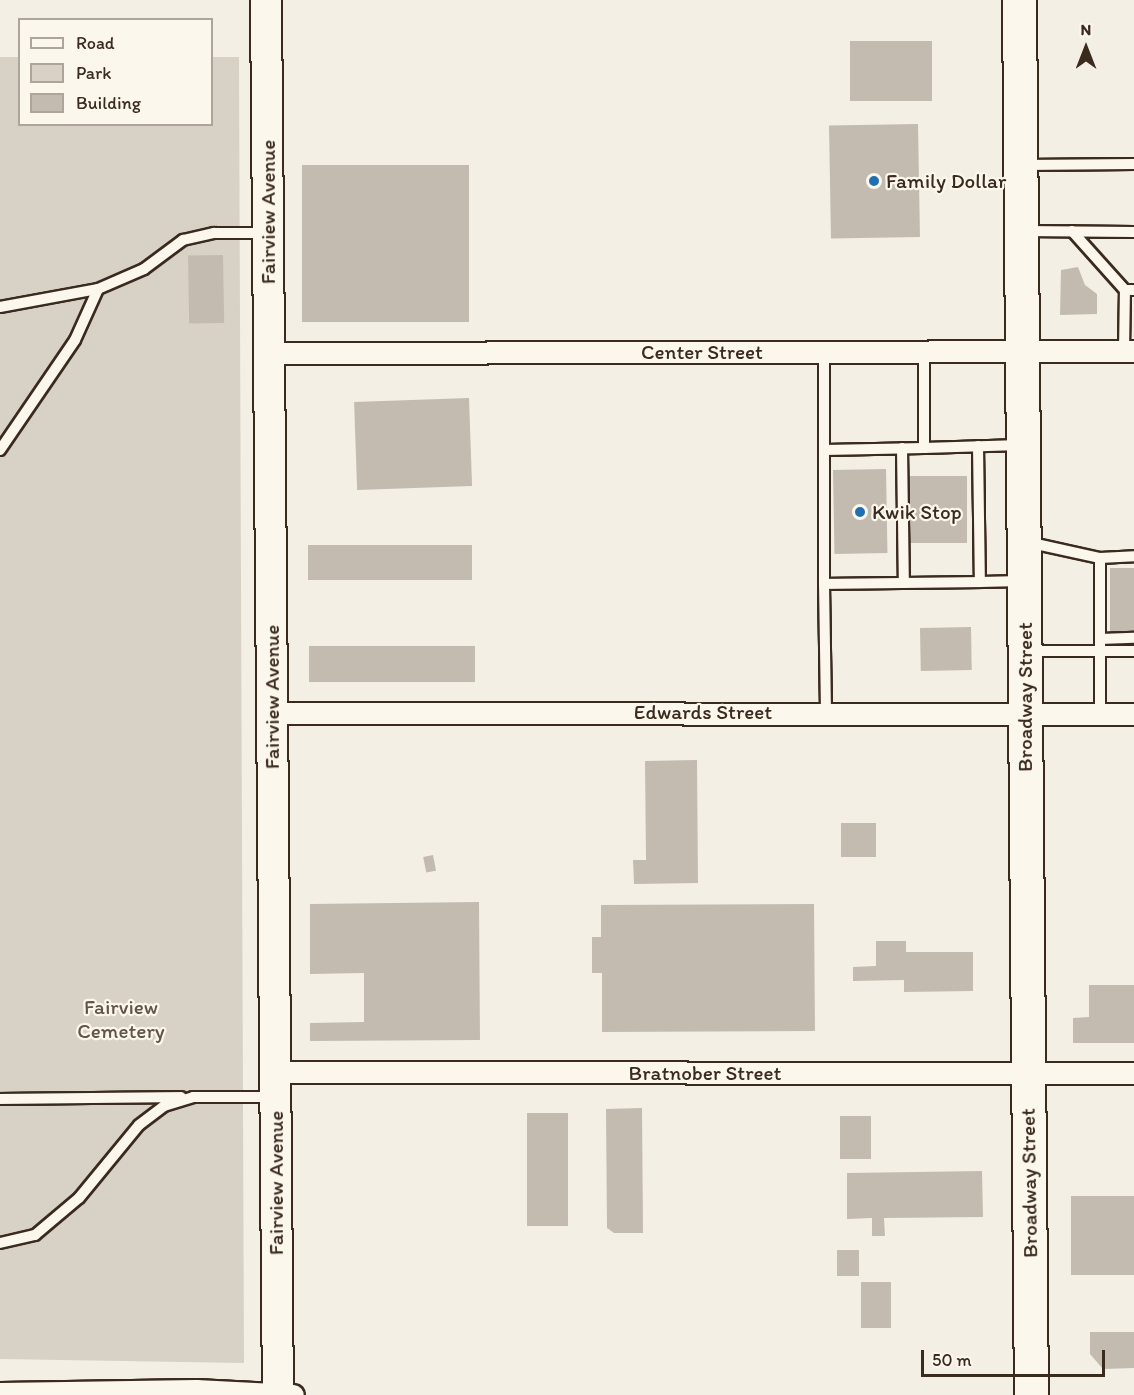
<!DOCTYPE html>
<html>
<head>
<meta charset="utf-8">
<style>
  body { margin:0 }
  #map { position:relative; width:1134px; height:1395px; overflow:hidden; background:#f3efe4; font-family:Itim,sans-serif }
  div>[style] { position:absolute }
  .green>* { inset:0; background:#d8d1c6 }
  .building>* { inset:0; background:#c3bbb0; transform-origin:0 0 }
  .roads { filter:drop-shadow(2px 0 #3b2a1e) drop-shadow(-2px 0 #3b2a1e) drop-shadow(0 2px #3b2a1e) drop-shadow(0 -2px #3b2a1e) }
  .lane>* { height:10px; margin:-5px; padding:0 5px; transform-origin:5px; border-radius:5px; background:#fbf7ec }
  .street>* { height:21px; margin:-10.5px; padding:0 10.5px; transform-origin:10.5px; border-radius:10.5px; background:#fbf7ec }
  .secondary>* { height:30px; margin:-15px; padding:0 15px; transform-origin:15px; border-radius:15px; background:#fbf7ec }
  .primary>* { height:33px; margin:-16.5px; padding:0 16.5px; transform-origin:16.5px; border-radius:16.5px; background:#fbf7ec }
  .dots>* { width:16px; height:16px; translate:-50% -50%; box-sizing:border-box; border:3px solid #fbf7ec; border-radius:50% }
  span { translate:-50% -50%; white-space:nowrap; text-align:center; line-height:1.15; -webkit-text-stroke:4.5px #fbf7ec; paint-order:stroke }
  .poi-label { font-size:21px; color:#3b2a1e }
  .left { translate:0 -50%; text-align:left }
  .street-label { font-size:21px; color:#3b2a1e }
  .park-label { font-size:21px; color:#625448 }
  .legend { position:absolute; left:18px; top:18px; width:195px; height:108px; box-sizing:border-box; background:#fbf7ec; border:2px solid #aea59a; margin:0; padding:8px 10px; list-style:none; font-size:18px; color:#3b2a1e }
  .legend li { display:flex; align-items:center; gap:12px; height:30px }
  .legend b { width:30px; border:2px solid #aea59a }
  .north { position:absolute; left:1056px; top:18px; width:60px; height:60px; -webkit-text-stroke:4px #fbf7ec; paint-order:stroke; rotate:0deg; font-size:16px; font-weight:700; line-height:24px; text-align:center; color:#3b2a1e }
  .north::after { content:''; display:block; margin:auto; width:21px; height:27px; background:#3b2a1e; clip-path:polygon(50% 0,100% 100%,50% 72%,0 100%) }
  .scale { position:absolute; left:921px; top:1350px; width:184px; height:27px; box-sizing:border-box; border:3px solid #3b2a1e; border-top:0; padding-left:8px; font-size:18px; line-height:21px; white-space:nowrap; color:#3b2a1e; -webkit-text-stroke:4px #fbf7ec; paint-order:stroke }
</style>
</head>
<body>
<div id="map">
  <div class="green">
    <i style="clip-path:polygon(0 57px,19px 57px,20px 124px,212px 124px,212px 57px,239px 57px,244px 1363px,0 1359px)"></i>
  </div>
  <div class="building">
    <i style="left:932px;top:41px;width:60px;height:82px;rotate:90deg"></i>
    <i style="left:918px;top:124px;width:113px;height:89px;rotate:89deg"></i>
    <i style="left:469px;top:165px;width:157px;height:167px;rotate:90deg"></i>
    <i style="left:223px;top:255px;width:68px;height:35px;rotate:89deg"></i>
    <i style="clip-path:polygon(1078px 267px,1085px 285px,1097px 294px,1097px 314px,1060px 315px,1061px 270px)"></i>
    <i style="left:469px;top:398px;width:88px;height:115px;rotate:88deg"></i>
    <i style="left:886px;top:469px;width:84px;height:53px;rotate:89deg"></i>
    <i style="left:909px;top:476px;width:58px;height:67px"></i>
    <i style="left:472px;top:545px;width:35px;height:164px;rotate:90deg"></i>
    <i style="left:1134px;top:568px;width:68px;height:24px;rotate:90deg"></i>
    <i style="left:971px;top:627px;width:43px;height:51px;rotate:89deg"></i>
    <i style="left:309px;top:646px;width:166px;height:36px"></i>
    <i style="clip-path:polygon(697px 760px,698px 883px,634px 884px,633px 860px,646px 860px,645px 761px)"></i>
    <i style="left:876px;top:823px;width:34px;height:35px;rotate:90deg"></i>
    <i style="left:433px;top:855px;width:16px;height:10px;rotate:79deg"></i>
    <i style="clip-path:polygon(479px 902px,480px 1040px,310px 1041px,310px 1023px,364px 1022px,364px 973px,310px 974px,310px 904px)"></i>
    <i style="clip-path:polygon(814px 904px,815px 1031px,602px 1032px,602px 973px,592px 973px,592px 937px,601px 937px,601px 905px)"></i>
    <i style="clip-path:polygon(876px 941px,906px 941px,906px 952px,973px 952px,973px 991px,904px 992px,904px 980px,853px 981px,853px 967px,876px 966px)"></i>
    <i style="clip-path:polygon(1089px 985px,1134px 985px,1134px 1043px,1073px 1043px,1073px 1018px,1089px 1017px)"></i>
    <i style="clip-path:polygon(642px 1108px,643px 1233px,614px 1233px,607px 1228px,606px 1109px)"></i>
    <i style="left:527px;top:1113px;width:41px;height:113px"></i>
    <i style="left:871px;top:1116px;width:43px;height:31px;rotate:90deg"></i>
    <i style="clip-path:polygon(982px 1171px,983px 1217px,884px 1218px,885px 1236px,872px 1236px,872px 1218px,847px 1219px,847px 1173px)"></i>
    <i style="left:1071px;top:1196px;width:63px;height:79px"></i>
    <i style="left:859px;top:1250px;width:26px;height:22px;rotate:90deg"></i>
    <i style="left:861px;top:1282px;width:30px;height:46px"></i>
    <i style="clip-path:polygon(1090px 1332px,1134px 1332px,1134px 1368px,1103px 1369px,1090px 1354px)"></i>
  </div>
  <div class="roads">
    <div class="lane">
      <i style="left:1023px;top:165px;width:111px;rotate:-0.5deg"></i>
      <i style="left:1023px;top:231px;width:111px;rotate:0.5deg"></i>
      <i style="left:1072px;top:231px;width:79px;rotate:48.1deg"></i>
      <i style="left:1125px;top:290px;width:9px"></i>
      <i style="left:0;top:307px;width:100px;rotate:-10.4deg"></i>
      <i style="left:98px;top:289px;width:50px;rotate:-23.5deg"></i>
      <i style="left:144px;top:269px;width:49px;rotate:-36.6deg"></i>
      <i style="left:183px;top:240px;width:32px;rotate:-13deg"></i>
      <i style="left:214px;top:233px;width:54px"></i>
      <i style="left:1124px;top:351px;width:61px;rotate:-89.1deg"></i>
      <i style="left:824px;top:352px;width:232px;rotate:90deg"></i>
      <i style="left:824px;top:584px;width:156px;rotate:-0.7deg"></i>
      <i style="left:924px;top:352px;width:96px;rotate:90deg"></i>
      <i style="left:924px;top:448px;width:96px;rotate:-1.8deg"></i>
      <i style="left:978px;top:446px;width:136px;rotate:89.2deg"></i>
      <i style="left:980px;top:582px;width:41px;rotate:-1.4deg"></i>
      <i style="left:902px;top:448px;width:135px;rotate:89.2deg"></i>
      <i style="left:0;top:450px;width:133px;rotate:-55.7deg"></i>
      <i style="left:75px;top:340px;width:56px;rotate:-65.7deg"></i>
      <i style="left:825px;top:450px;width:99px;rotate:-1.2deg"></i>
      <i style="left:1027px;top:542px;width:75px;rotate:12.4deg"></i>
      <i style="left:1100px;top:558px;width:34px;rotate:-3deg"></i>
      <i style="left:1100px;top:558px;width:156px;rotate:90deg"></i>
      <i style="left:824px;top:584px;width:128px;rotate:89.1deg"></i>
      <i style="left:1100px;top:639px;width:34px;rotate:-2deg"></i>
      <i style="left:1028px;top:651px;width:106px"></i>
      <i style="left:0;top:1099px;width:181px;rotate:-0.6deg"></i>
      <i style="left:0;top:1243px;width:36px;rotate:-13deg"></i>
      <i style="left:35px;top:1235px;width:57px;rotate:-40.1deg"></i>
      <i style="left:79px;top:1198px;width:94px;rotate:-50.6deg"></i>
      <i style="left:139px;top:1125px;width:31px;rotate:-37deg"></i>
      <i style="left:164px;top:1106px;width:30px;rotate:-17deg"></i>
      <i style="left:193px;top:1097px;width:80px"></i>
    </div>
    <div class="street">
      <i style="left:269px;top:353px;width:865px;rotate:-0.13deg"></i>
      <i style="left:272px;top:713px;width:862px;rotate:0.07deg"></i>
      <i style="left:275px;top:1072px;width:859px;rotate:0.07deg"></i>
      <i style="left:0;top:1393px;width:196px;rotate:-0.9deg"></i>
      <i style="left:196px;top:1390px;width:97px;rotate:3deg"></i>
    </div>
    <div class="secondary">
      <i style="left:266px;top:0;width:1395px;rotate:89.51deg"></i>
    </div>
    <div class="primary">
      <i style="left:1019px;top:0;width:1395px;rotate:89.51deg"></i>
    </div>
  </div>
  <div class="dots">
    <i style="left:874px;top:181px;background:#1f6fb2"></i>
    <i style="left:860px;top:512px;background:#1f6fb2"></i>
  </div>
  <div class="poi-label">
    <span class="left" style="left:886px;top:181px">Family Dollar</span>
    <span class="left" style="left:872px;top:512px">Kwik Stop</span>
  </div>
  <div class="street-label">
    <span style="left:268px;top:212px;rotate:-90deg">Fairview Avenue</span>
    <span style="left:702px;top:352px">Center Street</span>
    <span style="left:272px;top:697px;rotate:-90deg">Fairview Avenue</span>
    <span style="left:1025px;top:697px;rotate:-90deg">Broadway Street</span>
    <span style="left:703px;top:712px">Edwards Street</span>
    <span style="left:705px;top:1073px">Bratnober Street</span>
    <span style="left:276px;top:1183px;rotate:-90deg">Fairview Avenue</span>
    <span style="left:1029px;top:1183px;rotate:-91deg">Broadway Street</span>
  </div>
  <div class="park-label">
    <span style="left:121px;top:1019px">Fairview<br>Cemetery</span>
  </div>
  <ul class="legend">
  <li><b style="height:8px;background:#fbf7ec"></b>Road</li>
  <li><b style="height:16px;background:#d8d1c6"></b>Park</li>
  <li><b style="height:16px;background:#c3bbb0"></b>Building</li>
  </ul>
  <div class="north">N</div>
  <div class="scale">50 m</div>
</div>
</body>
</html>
